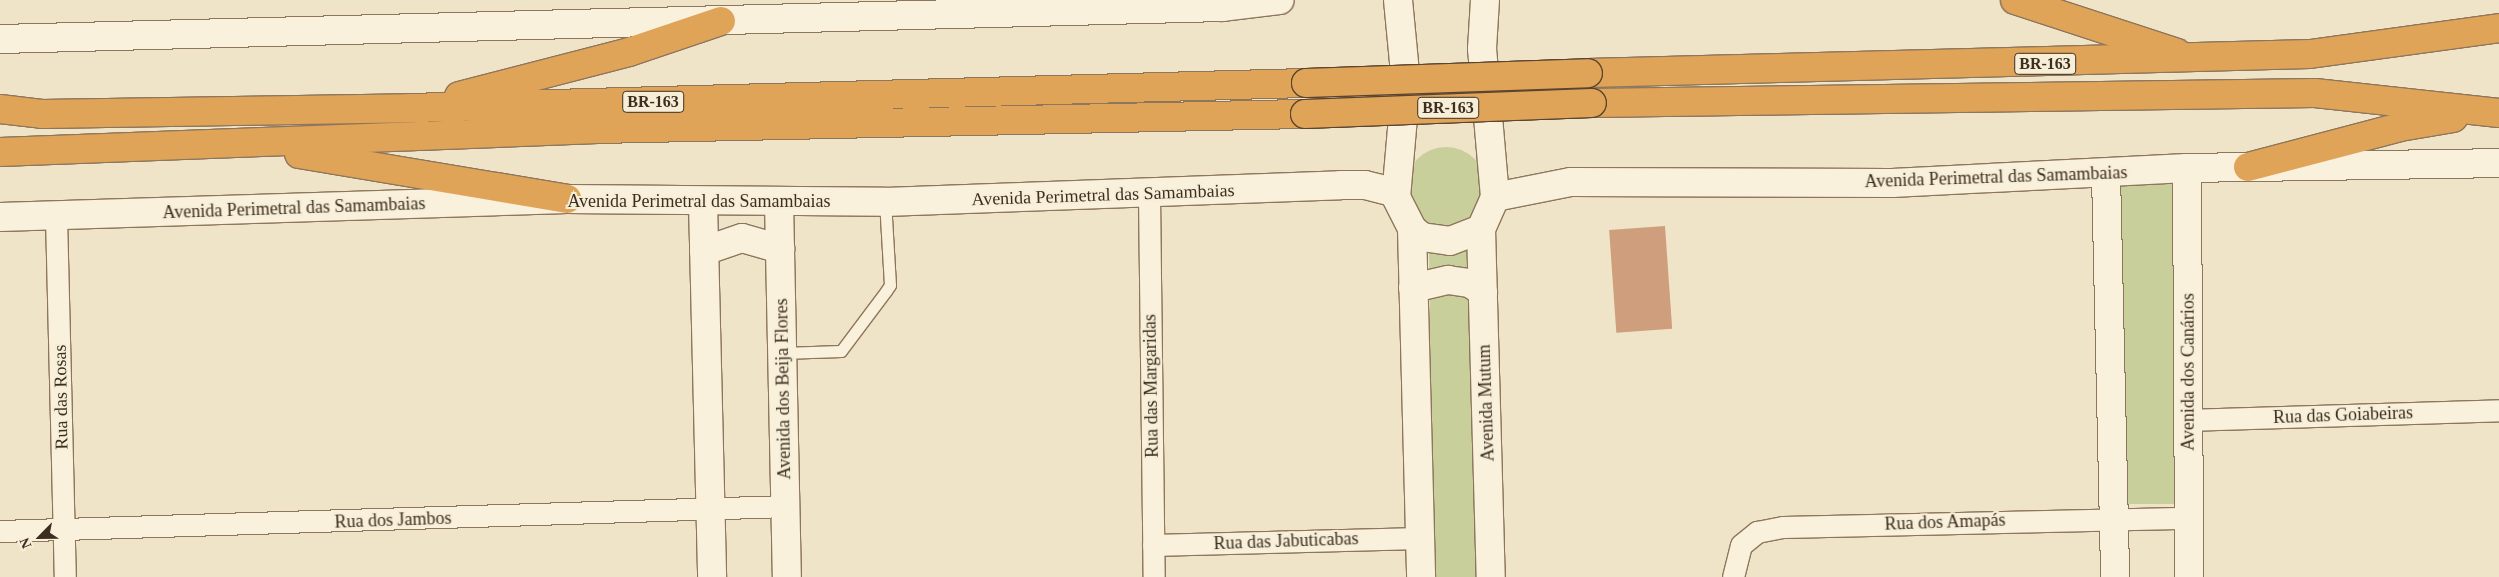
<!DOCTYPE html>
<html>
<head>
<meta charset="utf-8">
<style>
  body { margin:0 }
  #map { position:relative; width:2499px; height:577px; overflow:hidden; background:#f0e4c8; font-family:Georgia,serif }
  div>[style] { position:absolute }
  .green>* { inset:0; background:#c9cf9b; transform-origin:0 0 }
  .round { border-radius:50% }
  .building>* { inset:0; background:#cf9f7d; transform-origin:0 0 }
  .roads { filter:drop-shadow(1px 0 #8d765c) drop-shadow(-1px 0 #8d765c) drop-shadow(0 1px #8d765c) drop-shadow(0 -1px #8d765c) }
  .lane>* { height:11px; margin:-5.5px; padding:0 5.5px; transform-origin:5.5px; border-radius:5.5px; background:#faf1dc }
  .street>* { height:21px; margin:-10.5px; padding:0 10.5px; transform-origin:10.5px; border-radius:10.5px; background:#faf1dc }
  .secondary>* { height:28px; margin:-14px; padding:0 14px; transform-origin:14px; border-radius:14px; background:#faf1dc }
  .highway>* { height:28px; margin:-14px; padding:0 14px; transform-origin:14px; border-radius:14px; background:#e0a458 }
  .bridges { filter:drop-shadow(1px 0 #5b4430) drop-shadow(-1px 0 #5b4430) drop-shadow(0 1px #5b4430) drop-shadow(0 -1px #5b4430) }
  .highway-bridge>* { height:28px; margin:-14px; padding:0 14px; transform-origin:14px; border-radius:14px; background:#e0a458 }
  span { translate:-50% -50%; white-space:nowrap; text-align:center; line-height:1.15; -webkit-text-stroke:4px #f7eed8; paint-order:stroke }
  .shield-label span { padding:1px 4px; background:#f7eed8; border:1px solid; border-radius:4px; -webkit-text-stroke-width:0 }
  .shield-label { font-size:16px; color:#3d2e20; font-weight:700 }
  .street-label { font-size:18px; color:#3d2e20 }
  .north { position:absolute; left:15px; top:512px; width:50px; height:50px; -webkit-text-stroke:4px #f7eed8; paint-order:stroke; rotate:247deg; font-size:14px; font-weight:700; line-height:20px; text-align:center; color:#3d2e20 }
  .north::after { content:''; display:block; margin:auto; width:18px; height:22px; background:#3d2e20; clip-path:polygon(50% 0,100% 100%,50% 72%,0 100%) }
</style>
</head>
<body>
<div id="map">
  <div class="green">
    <i class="round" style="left:1406px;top:147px;width:80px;height:80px"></i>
    <i style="left:2177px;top:182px;width:322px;height:57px;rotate:90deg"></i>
    <i style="clip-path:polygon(1475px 246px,1480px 577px,1433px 577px,1429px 252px,1445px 254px)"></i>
  </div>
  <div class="building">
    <i style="left:1665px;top:226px;width:103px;height:56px;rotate:86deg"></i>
  </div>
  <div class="roads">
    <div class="lane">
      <i style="left:782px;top:353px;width:59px;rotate:-1.9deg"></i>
      <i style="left:841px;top:351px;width:75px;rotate:-53.1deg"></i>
      <i style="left:886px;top:291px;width:7px;rotate:-56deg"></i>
      <i style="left:890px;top:285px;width:83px;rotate:-93.4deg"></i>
    </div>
    <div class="street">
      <i style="left:1149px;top:195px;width:382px;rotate:89.3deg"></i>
      <i style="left:56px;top:216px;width:361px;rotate:88.6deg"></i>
      <i style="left:2188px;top:420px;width:311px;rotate:-1.8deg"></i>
      <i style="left:0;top:531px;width:785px;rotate:-1.82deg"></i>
      <i style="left:1153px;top:545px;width:266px;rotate:-1.5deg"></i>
      <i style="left:1733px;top:577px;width:33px;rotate:-76deg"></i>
      <i style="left:1741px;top:545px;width:21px;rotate:-39deg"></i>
      <i style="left:1757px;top:532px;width:26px;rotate:-11deg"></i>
      <i style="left:1783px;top:527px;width:406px;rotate:-1.3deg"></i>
    </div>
    <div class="secondary">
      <i style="left:1398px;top:0;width:83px;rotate:84.5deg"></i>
      <i style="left:1406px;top:83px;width:114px;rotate:95deg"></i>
      <i style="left:1396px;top:197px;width:36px;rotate:63deg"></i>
      <i style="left:1412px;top:229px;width:13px;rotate:39deg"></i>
      <i style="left:1422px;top:237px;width:28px;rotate:8deg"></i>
      <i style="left:1450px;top:241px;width:33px;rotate:-21deg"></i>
      <i style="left:1481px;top:229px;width:35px;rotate:-66deg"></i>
      <i style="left:1495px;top:197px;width:149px;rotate:-95deg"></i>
      <i style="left:1482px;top:49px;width:49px;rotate:-86.5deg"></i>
      <i style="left:0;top:39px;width:1223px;rotate:-1.5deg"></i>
      <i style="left:1223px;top:7px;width:57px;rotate:-7deg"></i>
      <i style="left:2187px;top:168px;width:409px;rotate:89.7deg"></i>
      <i style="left:2106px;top:174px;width:403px;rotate:88.7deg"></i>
      <i style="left:1495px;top:197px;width:77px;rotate:-11.2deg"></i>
      <i style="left:1571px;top:182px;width:321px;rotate:0.2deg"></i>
      <i style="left:1892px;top:183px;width:295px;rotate:-2.9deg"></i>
      <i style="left:2187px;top:168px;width:312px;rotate:-0.9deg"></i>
      <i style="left:779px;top:202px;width:375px;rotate:88.8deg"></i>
      <i style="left:703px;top:203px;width:374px;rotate:88.6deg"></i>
      <i style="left:0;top:217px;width:567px;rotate:-1.82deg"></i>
      <i style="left:567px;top:199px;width:318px;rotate:0.5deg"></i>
      <i style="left:885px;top:202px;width:456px;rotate:-2.1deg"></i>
      <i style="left:1341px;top:185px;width:24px"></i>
      <i style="left:1365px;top:185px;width:32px;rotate:14deg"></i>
      <i style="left:1412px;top:229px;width:348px;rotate:88.5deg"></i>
      <i style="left:1481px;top:229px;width:348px;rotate:88.4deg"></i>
      <i style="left:704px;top:251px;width:40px;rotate:-18.9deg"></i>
      <i style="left:742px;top:238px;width:40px;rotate:16deg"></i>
      <i style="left:1413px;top:288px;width:36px;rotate:-13deg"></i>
      <i style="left:1448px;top:280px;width:22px;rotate:8deg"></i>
      <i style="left:1470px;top:283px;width:16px;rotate:35deg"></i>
    </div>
    <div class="highway">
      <i style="left:2015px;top:0;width:170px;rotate:18.1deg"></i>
      <i style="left:1588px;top:73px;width:722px;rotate:-1.51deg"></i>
      <i style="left:2310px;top:54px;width:191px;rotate:-7.8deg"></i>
      <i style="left:459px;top:96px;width:176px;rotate:-14.5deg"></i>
      <i style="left:629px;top:52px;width:97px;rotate:-18.6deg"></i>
      <i style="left:1592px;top:103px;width:723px;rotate:-0.79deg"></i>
      <i style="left:2315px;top:93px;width:185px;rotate:6.2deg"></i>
      <i style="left:0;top:109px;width:42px;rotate:6.8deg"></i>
      <i style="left:42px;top:114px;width:368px;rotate:-0.9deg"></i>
      <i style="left:410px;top:108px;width:896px;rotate:-1.6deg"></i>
      <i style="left:0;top:152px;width:598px;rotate:-2.2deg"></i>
      <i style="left:598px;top:129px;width:707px;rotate:-1.22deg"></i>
      <i style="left:299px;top:154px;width:272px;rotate:9.5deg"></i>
      <i style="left:2248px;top:167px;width:157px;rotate:-14.7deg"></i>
      <i style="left:2400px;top:127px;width:54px;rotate:-9.6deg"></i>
    </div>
  </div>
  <div class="bridges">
    <div class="highway-bridge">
      <i style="left:1306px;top:83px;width:282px;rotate:-2deg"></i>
      <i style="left:1305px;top:114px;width:287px;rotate:-2.2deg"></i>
    </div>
  </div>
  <div class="shield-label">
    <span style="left:2045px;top:64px">BR-163</span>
    <span style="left:653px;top:102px">BR-163</span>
    <span style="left:1448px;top:108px">BR-163</span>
  </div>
  <div class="street-label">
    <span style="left:1996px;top:177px;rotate:-2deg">Avenida Perimetral das Samambaias</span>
    <span style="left:1103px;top:195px;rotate:-2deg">Avenida Perimetral das Samambaias</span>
    <span style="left:699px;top:201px">Avenida Perimetral das Samambaias</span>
    <span style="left:294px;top:208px;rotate:-2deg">Avenida Perimetral das Samambaias</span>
    <span style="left:2188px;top:372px;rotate:-90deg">Avenida dos Canários</span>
    <span style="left:1151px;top:386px;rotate:-91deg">Rua das Margaridas</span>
    <span style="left:783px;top:389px;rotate:-91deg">Avenida dos Beija Flores</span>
    <span style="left:61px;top:397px;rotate:-91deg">Rua das Rosas</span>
    <span style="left:1486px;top:403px;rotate:-92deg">Avenida Mutum</span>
    <span style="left:2343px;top:415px;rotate:-2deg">Rua das Goiabeiras</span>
    <span style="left:393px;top:520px;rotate:-2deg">Rua dos Jambos</span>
    <span style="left:1945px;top:522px;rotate:-2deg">Rua dos Amapás</span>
    <span style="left:1286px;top:541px;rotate:-2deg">Rua das Jabuticabas</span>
  </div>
  <div class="north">N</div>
</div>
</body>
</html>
